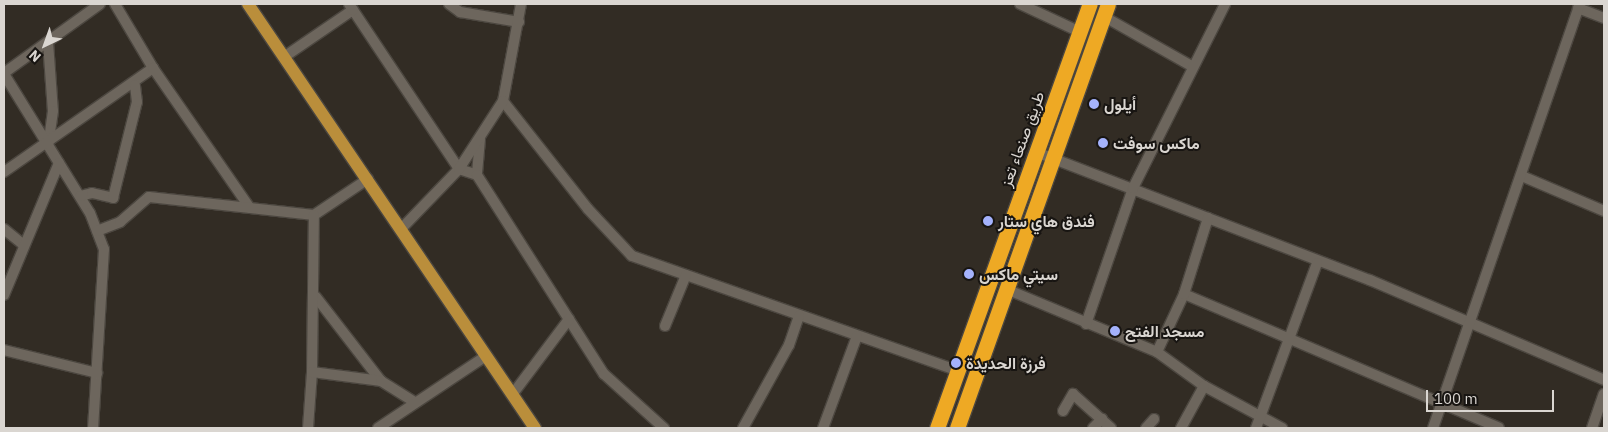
<!DOCTYPE html>
<html>
<head>
<meta charset="utf-8">
<style>
  body { margin:0 }
  #map { position:relative; width:1608px; height:432px; overflow:hidden; background:#322c24; font-family:"IBM Plex Sans",Vazirmatn,sans-serif }
  div>[style] { position:absolute }
  .roads { filter:drop-shadow(1px 0 #4c4740) drop-shadow(-1px 0 #4c4740) drop-shadow(0 1px #4c4740) drop-shadow(0 -1px #4c4740) }
  .minor>* { height:10px; margin:-5px; padding:0 5px; transform-origin:5px; border-radius:5px; background:#6d665d }
  .major>* { height:12px; margin:-6px; padding:0 6px; transform-origin:6px; border-radius:6px; background:#ba8e3b }
  .highway>* { height:15px; margin:-7.5px; padding:0 7.5px; transform-origin:7.5px; border-radius:7.5px; background:#eea924 }
  .dots>* { width:14px; height:14px; translate:-50% -50%; box-sizing:border-box; border:2px solid #181512; border-radius:50% }
  span { translate:-50% -50%; white-space:nowrap; text-align:center; line-height:1.15; -webkit-text-stroke:4px #181512; paint-order:stroke }
  .poi-label { font-size:16px; color:#dad6d1; font-weight:700 }
  .left { translate:0 -50%; text-align:left }
  .street-label { font-size:16px; color:#dad6d1 }
  .frame { position:absolute; inset:0; border:5px solid #dad6d1; pointer-events:none }
  .north { position:absolute; left:20px; top:20px; width:50px; height:50px; -webkit-text-stroke:4px #181512; paint-order:stroke; rotate:222deg; font-size:14px; font-weight:700; line-height:20px; text-align:center; color:#dad6d1 }
  .north::after { content:''; display:block; margin:auto; width:18px; height:22px; background:#dad6d1; clip-path:polygon(50% 0,100% 100%,50% 72%,0 100%) }
  .scale { position:absolute; left:1426px; top:390px; width:128px; height:22px; box-sizing:border-box; border:2px solid #dad6d1; border-top:0; padding-left:6px; font-size:15px; line-height:18px; white-space:nowrap; color:#dad6d1; -webkit-text-stroke:4px #181512; paint-order:stroke }
</style>
</head>
<body>
<div id="map">
  <div class="roads">
    <div class="minor">
      <i style="left:115px;top:4px;width:74px;rotate:59.3deg"></i>
      <i style="left:449px;top:4px;width:14px;rotate:36deg"></i>
      <i style="left:460px;top:12px;width:60px;rotate:9.6deg"></i>
      <i style="left:521px;top:4px;width:99px;rotate:100.5deg"></i>
      <i style="left:503px;top:101px;width:137px;rotate:51.8deg"></i>
      <i style="left:588px;top:209px;width:64px;rotate:46.9deg"></i>
      <i style="left:632px;top:256px;width:346px;rotate:19.4deg"></i>
      <i style="left:1020px;top:4px;width:66px;rotate:25deg"></i>
      <i style="left:1578px;top:8px;width:28px;rotate:21deg"></i>
      <i style="left:353px;top:10px;width:191px;rotate:56.3deg"></i>
      <i style="left:459px;top:169px;width:19px;rotate:18deg"></i>
      <i style="left:1103px;top:16px;width:103px;rotate:29.5deg"></i>
      <i style="left:48px;top:42px;width:69px;rotate:85.9deg"></i>
      <i style="left:53px;top:111px;width:34px;rotate:98deg"></i>
      <i style="left:284px;top:57px;width:83px;rotate:-34.3deg"></i>
      <i style="left:353px;top:10px;width:7px;rotate:-124deg"></i>
      <i style="left:4px;top:73px;width:118px;rotate:-35.7deg"></i>
      <i style="left:4px;top:74px;width:163px;rotate:58.3deg"></i>
      <i style="left:90px;top:213px;width:39px;rotate:69deg"></i>
      <i style="left:104px;top:249px;width:179px;rotate:93.5deg"></i>
      <i style="left:480px;top:139px;width:36px;rotate:95deg"></i>
      <i style="left:477px;top:175px;width:236px;rotate:57.5deg"></i>
      <i style="left:604px;top:374px;width:81px;rotate:42deg"></i>
      <i style="left:1036px;top:152px;width:358px;rotate:21deg"></i>
      <i style="left:1370px;top:280px;width:254px;rotate:23.1deg"></i>
      <i style="left:4px;top:172px;width:182px;rotate:-34.9deg"></i>
      <i style="left:153px;top:68px;width:170px;rotate:55.3deg"></i>
      <i style="left:1522px;top:176px;width:89px;rotate:23.1deg"></i>
      <i style="left:80px;top:196px;width:12px;rotate:-14deg"></i>
      <i style="left:92px;top:193px;width:22px;rotate:13deg"></i>
      <i style="left:113px;top:198px;width:99px;rotate:-76deg"></i>
      <i style="left:137px;top:102px;width:17px;rotate:-97deg"></i>
      <i style="left:402px;top:228px;width:82px;rotate:-46deg"></i>
      <i style="left:459px;top:169px;width:81px;rotate:-57.1deg"></i>
      <i style="left:4px;top:229px;width:26px;rotate:39deg"></i>
      <i style="left:97px;top:231px;width:25px;rotate:-21deg"></i>
      <i style="left:120px;top:222px;width:38px;rotate:-41deg"></i>
      <i style="left:149px;top:197px;width:166px;rotate:6.2deg"></i>
      <i style="left:314px;top:215px;width:65px;rotate:-33.7deg"></i>
      <i style="left:1006px;top:289px;width:164px;rotate:22.6deg"></i>
      <i style="left:1157px;top:352px;width:58px;rotate:35.9deg"></i>
      <i style="left:1204px;top:386px;width:89px;rotate:28.3deg"></i>
      <i style="left:1184px;top:294px;width:342px;rotate:23deg"></i>
      <i style="left:4px;top:295px;width:143px;rotate:-67.4deg"></i>
      <i style="left:316px;top:297px;width:106px;rotate:52.3deg"></i>
      <i style="left:1086px;top:324px;width:144px;rotate:-70.9deg"></i>
      <i style="left:1133px;top:188px;width:206px;rotate:-63.4deg"></i>
      <i style="left:665px;top:326px;width:55px;rotate:-67.6deg"></i>
      <i style="left:4px;top:350px;width:96px;rotate:13.9deg"></i>
      <i style="left:1157px;top:352px;width:64px;rotate:-65deg"></i>
      <i style="left:1184px;top:294px;width:80px;rotate:-72.5deg"></i>
      <i style="left:312px;top:372px;width:157px;rotate:-89.3deg"></i>
      <i style="left:512px;top:395px;width:95px;rotate:-53.1deg"></i>
      <i style="left:1063px;top:411px;width:20px;rotate:-60deg"></i>
      <i style="left:1073px;top:394px;width:51px;rotate:41.8deg"></i>
      <i style="left:308px;top:428px;width:56px;rotate:-85.9deg"></i>
      <i style="left:312px;top:372px;width:70px;rotate:7.4deg"></i>
      <i style="left:381px;top:381px;width:40px;rotate:32deg"></i>
      <i style="left:378px;top:428px;width:130px;rotate:-33.7deg"></i>
      <i style="left:743px;top:428px;width:95px;rotate:-61deg"></i>
      <i style="left:789px;top:345px;width:31px;rotate:-71deg"></i>
      <i style="left:823px;top:428px;width:98px;rotate:-69.7deg"></i>
      <i style="left:1093px;top:428px;width:13px;rotate:-45deg"></i>
      <i style="left:1146px;top:428px;width:12px;rotate:-48deg"></i>
      <i style="left:1181px;top:428px;width:48px;rotate:-61.3deg"></i>
      <i style="left:1256px;top:428px;width:176px;rotate:-69.7deg"></i>
      <i style="left:1433px;top:428px;width:449px;rotate:-70.9deg"></i>
      <i style="left:1592px;top:428px;width:36px;rotate:-71deg"></i>
    </div>
    <div class="major">
      <i style="left:248px;top:4px;width:512px;rotate:55.91deg"></i>
    </div>
    <div class="highway">
      <i style="left:937px;top:428px;width:451px;rotate:-70.2deg"></i>
      <i style="left:957px;top:428px;width:450px;rotate:-70.4deg"></i>
    </div>
  </div>
  <div class="dots">
    <i style="left:1094px;top:104px;background:#a4b2fc"></i>
    <i style="left:1103px;top:143px;background:#a4b2fc"></i>
    <i style="left:988px;top:221px;background:#a4b2fc"></i>
    <i style="left:969px;top:274px;background:#a4b2fc"></i>
    <i style="left:1115px;top:331px;background:#a4b2fc"></i>
    <i style="left:956px;top:363px;background:#a4b2fc"></i>
  </div>
  <div class="poi-label">
    <span class="left" style="left:1104px;top:104px">أيلول</span>
    <span class="left" style="left:1113px;top:143px">ماكس سوفت</span>
    <span class="left" style="left:998px;top:221px">فندق هاي ستار</span>
    <span class="left" style="left:979px;top:274px">سيتي ماكس</span>
    <span class="left" style="left:1125px;top:331px">مسجد الفتح</span>
    <span class="left" style="left:966px;top:363px">فرزة الحديدة</span>
  </div>
  <div class="street-label">
    <span style="left:1022px;top:139px;rotate:-70deg">طريق صنعاء تعز</span>
  </div>
  <div class="frame"></div>
  <div class="north">N</div>
  <div class="scale">100 m</div>
</div>
</body>
</html>
